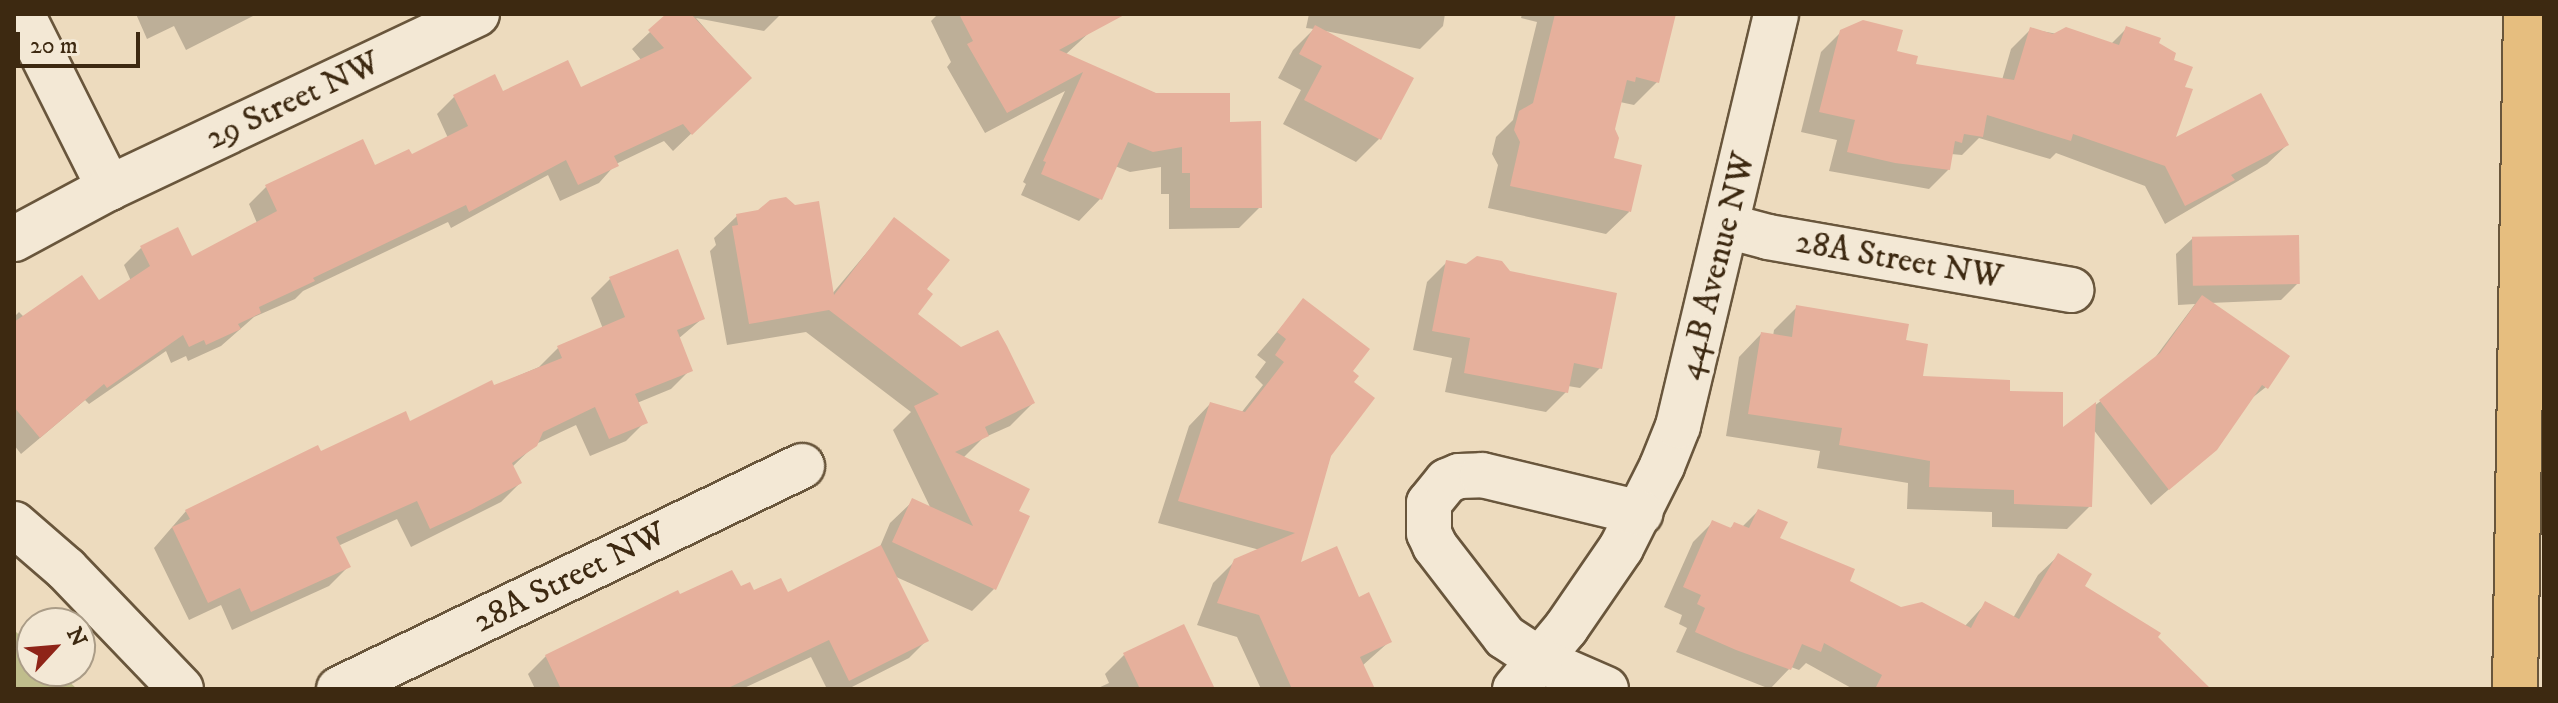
<!DOCTYPE html>
<html>
<head>
<meta charset="utf-8">
<style>
  body { margin:0 }
  #map { position:relative; width:2558px; height:703px; overflow:hidden; background:#eddbbe; font-family:"IM FELL DW Pica",serif }
  div>[style] { position:absolute }
  .green>* { inset:0; background:#c0bd8c }
  .shadow>* { inset:0; background:#0003 }
  .building>* { inset:0; background:#e6b09c; transform-origin:0 0 }
  .roads { filter:drop-shadow(2px 0 #69563c) drop-shadow(-2px 0 #69563c) drop-shadow(0 2px #69563c) drop-shadow(0 -2px #69563c) }
  .minor>* { height:44px; margin:-22px; padding:0 22px; transform-origin:22px; border-radius:22px; background:#f3e8d5 }
  .tertiary>* { height:44px; margin:-22px; padding:0 22px; transform-origin:22px; border-radius:22px; background:#f3e8d5 }
  .motorway>* { height:44px; margin:-22px; padding:0 22px; transform-origin:22px; border-radius:22px; background:#e6be7f }
  span { translate:-50% -50%; white-space:nowrap; text-align:center; line-height:1.15; -webkit-text-stroke:8px #f3e8d5; paint-order:stroke }
  .street-label { font-size:34px; color:#3d2911 }
  .frame { position:absolute; inset:0; border:16px solid #3d2911; pointer-events:none }
  .north { position:absolute; left:16px; top:607px; width:80px; height:80px; box-sizing:border-box; background:#f3e8d5; border:2px solid #aa9c87; border-radius:50%; rotate:64deg; font-size:22px; font-weight:700; line-height:32px; text-align:center; color:#3d2911 }
  .north::after { content:''; display:block; margin:auto; width:28px; height:36px; background:#8f2418; clip-path:polygon(50% 0,100% 100%,50% 72%,0 100%) }
  .scale { position:absolute; left:16px; top:32px; width:124px; height:36px; box-sizing:border-box; border:4px solid #3d2911; border-top:0; padding-left:10px; font-size:24px; line-height:28px; white-space:nowrap; color:#3d2911; -webkit-text-stroke:6px #f3e8d5; paint-order:stroke }
</style>
</head>
<body>
<div id="map">
  <div class="green">
    <i style="clip-path:polygon(14px 630px,32px 647px,32px 671px,58px 671px,77px 689px,14px 689px)"></i>
  </div>
  <div class="shadow">
    <i style="clip-path:polygon(136px 14px,257px 14px,186px 50px,174px 26px,147px 39px)"></i>
    <i style="clip-path:polygon(669px 14px,781px 14px,764px 31px,696px 18px,749px 78px,673px 151px,664px 141px,616px 164px,599px 183px,560px 201px,548px 175px,451px 228px,448px 222px,303px 291px,295px 299px,254px 317px,221px 346px,188px 361px,186px 356px,171px 363px,166px 351px,89px 404px,85px 400px,21px 454px,14px 445px,14px 317px,19px 312px,24px 317px,98px 303px,131px 281px,124px 265px,141px 248px,191px 258px,257px 223px,249px 204px,266px 187px,374px 168px,411px 157px,448px 138px,437px 114px,454px 97px,580px 90px,642px 61px,632px 49px)"></i>
    <i style="clip-path:polygon(938px 14px,1082px 14px,1091px 31px,1065px 55px,1228px 124px,1260px 207px,1239px 228px,1169px 229px,1169px 194px,1161px 194px,1161px 167px,1130px 172px,1115px 166px,1100px 199px,1079px 221px,1021px 195px,1026px 184px,1023px 182px,1065px 91px,985px 133px,947px 67px,951px 62px,931px 21px)"></i>
    <i style="clip-path:polygon(1309px 14px,1445px 14px,1443px 26px,1420px 49px,1325px 31px,1412px 78px,1379px 139px,1356px 162px,1283px 124px,1301px 90px,1278px 78px,1293px 50px,1314px 29px,1306px 28px)"></i>
    <i style="clip-path:polygon(1522px 14px,1675px 14px,1657px 82px,1634px 105px,1620px 102px,1613px 130px,1611px 160px,1629px 212px,1606px 234px,1488px 208px,1498px 165px,1492px 154px,1496px 137px,1513px 120px,1537px 22px,1521px 18px)"></i>
    <i style="clip-path:polygon(2127px 28px,2157px 44px,2171px 62px,2183px 88px,2173px 141px,2287px 145px,2267px 164px,2165px 224px,2145px 186px,2056px 153px,2050px 159px,1979px 138px,1962px 155px,1951px 154px,1949px 169px,1929px 189px,1829px 171px,1837px 140px,1801px 132px,1821px 52px,1841px 32px,1894px 52px,1913px 66px,2002px 80px,2011px 49px,2031px 29px,2111px 44px)"></i>
    <i style="clip-path:polygon(737px 216px,832px 294px,894px 220px,924px 289px,915px 315px,1033px 403px,1010px 426px,983px 438px,963px 458px,1016px 512px,995px 588px,972px 611px,894px 576px,927px 640px,909px 658px,848px 689px,827px 689px,811px 657px,742px 689px,535px 689px,528px 674px,546px 656px,679px 597px,740px 589px,787px 595px,879px 549px,890px 523px,913px 501px,931px 509px,893px 430px,911px 412px,806px 332px,727px 345px,710px 251px,716px 245px,714px 238px)"></i>
    <i style="clip-path:polygon(2193px 238px,2298px 283px,2281px 300px,2210px 303px,2266px 387px,2247px 402px,2210px 453px,2151px 505px,2093px 429px,2090px 506px,2067px 529px,1992px 527px,1992px 512px,1907px 509px,1908px 483px,1817px 468px,1820px 451px,1726px 436px,1739px 357px,1761px 334px,1773px 336px,1774px 330px,1797px 307px,1903px 341px,1920px 378px,2008px 392px,2061px 431px,2151px 363px,2195px 304px,2178px 305px,2176px 254px)"></i>
    <i style="clip-path:polygon(1447px 262px,1466px 266px,1600px 368px,1580px 388px,1568px 386px,1566px 392px,1546px 412px,1445px 392px,1452px 358px,1413px 350px,1427px 282px)"></i>
    <i style="clip-path:polygon(610px 279px,703px 318px,678px 339px,690px 370px,671px 389px,637px 403px,645px 422px,626px 441px,590px 456px,576px 425px,536px 444px,512px 467px,520px 483px,501px 502px,411px 547px,397px 519px,338px 546px,348px 567px,329px 586px,232px 630px,221px 605px,189px 620px,154px 548px,186px 511px,320px 454px,409px 423px,539px 367px,558px 348px,603px 329px,591px 298px)"></i>
    <i style="clip-path:polygon(1304px 301px,1350px 371px,1352px 383px,1298px 566px,1358px 600px,1390px 641px,1362px 666px,1367px 689px,1261px 689px,1237px 637px,1197px 625px,1213px 583px,1235px 561px,1260px 550px,1158px 523px,1189px 426px,1210px 404px,1241px 413px,1263px 385px,1255px 377px,1266px 362px,1257px 355px)"></i>
    <i style="clip-path:polygon(1758px 511px,1778px 539px,1847px 581px,1901px 609px,1964px 627px,1986px 603px,2013px 618px,2038px 575px,2058px 556px,2082px 587px,2156px 638px,2208px 689px,1853px 689px,1806px 663px,1799px 670px,1791px 667px,1770px 689px,1676px 652px,1687px 628px,1679px 624px,1682px 615px,1664px 607px,1693px 542px,1713px 522px,1729px 529px,1735px 524px,1742px 527px)"></i>
    <i style="clip-path:polygon(1124px 655px,1213px 689px,1096px 689px,1109px 683px,1105px 674px)"></i>
  </div>
  <div class="building">
    <i style="clip-path:polygon(666px 14px,691px 14px,752px 78px,692px 135px,683px 124px,614px 156px,619px 166px,578px 185px,566px 160px,469px 212px,466px 205px,313px 278px,315px 281px,259px 307px,261px 313px,238px 324px,241px 329px,206px 345px,204px 340px,189px 347px,183px 335px,107px 388px,104px 384px,40px 438px,14px 407px,14px 322px,82px 275px,99px 300px,150px 266px,140px 246px,178px 227px,192px 256px,277px 211px,265px 185px,363px 139px,375px 165px,409px 149px,412px 154px,468px 126px,453px 95px,495px 74px,503px 91px,568px 60px,581px 87px,664px 48px,648px 30px)"></i>
    <i style="clip-path:polygon(959px 14px,1126px 14px,1059px 50px,1156px 93px,1230px 93px,1230px 122px,1261px 121px,1262px 208px,1190px 208px,1190px 173px,1182px 173px,1182px 147px,1153px 152px,1128px 142px,1102px 200px,1041px 174px,1046px 162px,1043px 161px,1083px 72px,1007px 113px,967px 44px,973px 41px)"></i>
    <i style="clip-path:polygon(1555px 14px,1676px 14px,1659px 83px,1636px 77px,1635px 82px,1627px 80px,1615px 129px,1619px 138px,1614px 158px,1642px 165px,1631px 212px,1510px 186px,1520px 142px,1514px 130px,1519px 111px,1533px 103px)"></i>
    <i style="clip-path:polygon(1863px 20px,1903px 30px,1897px 51px,1918px 56px,1916px 64px,2014px 80px,2030px 27px,2053px 34px,2066px 27px,2119px 45px,2126px 26px,2161px 38px,2159px 43px,2176px 53px,2174px 60px,2193px 67px,2185px 87px,2193px 89px,2176px 137px,2261px 93px,2289px 145px,2231px 175px,2235px 180px,2185px 206px,2165px 166px,2073px 134px,2071px 141px,1987px 115px,1983px 137px,1964px 134px,1962px 143px,1955px 141px,1950px 170px,1895px 163px,1847px 152px,1855px 120px,1819px 112px,1840px 30px)"></i>
    <i style="clip-path:polygon(1315px 25px,1414px 78px,1381px 140px,1304px 100px,1322px 66px,1299px 54px)"></i>
    <i style="clip-path:polygon(786px 197px,795px 205px,819px 201px,834px 295px,894px 217px,950px 260px,927px 289px,933px 294px,918px 314px,961px 347px,998px 330px,1007px 346px,1035px 403px,985px 427px,989px 436px,955px 452px,1030px 489px,1019px 511px,1030px 516px,996px 590px,892px 542px,912px 498px,973px 526px,914px 406px,939px 394px,829px 310px,749px 324px,732px 226px,738px 225px,736px 214px,758px 210px,770px 200px)"></i>
    <i style="left:2299px;top:235px;width:49px;height:107px;rotate:89deg"></i>
    <i style="clip-path:polygon(678px 249px,705px 319px,677px 330px,693px 371px,635px 394px,648px 423px,609px 439px,595px 407px,543px 432px,537px 446px,512px 463px,522px 483px,469px 511px,430px 529px,417px 501px,336px 537px,351px 567px,251px 612px,240px 588px,208px 603px,172px 527px,190px 519px,185px 510px,318px 445px,321px 451px,406px 411px,410px 421px,492px 380px,494px 385px,562px 358px,557px 346px,625px 317px,609px 277px)"></i>
    <i style="clip-path:polygon(1477px 256px,1502px 261px,1510px 271px,1617px 293px,1602px 369px,1574px 363px,1568px 393px,1464px 373px,1470px 338px,1432px 331px,1446px 260px,1466px 264px)"></i>
    <i style="clip-path:polygon(2202px 295px,2290px 356px,2268px 389px,2262px 385px,2217px 450px,2169px 490px,2099px 400px,2160px 353px)"></i>
    <i style="clip-path:polygon(1303px 298px,1370px 349px,1353px 371px,1359px 376px,1354px 382px,1375px 398px,1331px 456px,1301px 562px,1337px 546px,1359px 597px,1369px 592px,1392px 642px,1360px 657px,1375px 689px,1292px 689px,1259px 615px,1217px 603px,1234px 559px,1295px 533px,1178px 501px,1210px 402px,1245px 412px,1284px 362px,1275px 355px,1286px 339px,1277px 332px)"></i>
    <i style="clip-path:polygon(1796px 305px,1909px 324px,1906px 340px,1928px 344px,1923px 376px,2010px 380px,2010px 391px,2063px 392px,2063px 427px,2096px 402px,2092px 507px,2014px 504px,2014px 490px,1929px 487px,1930px 461px,1839px 445px,1842px 428px,1748px 414px,1761px 332px,1792px 337px)"></i>
    <i style="clip-path:polygon(1758px 509px,1788px 522px,1780px 538px,1855px 569px,1850px 581px,1901px 607px,1922px 602px,1971px 628px,1985px 601px,2019px 619px,2058px 553px,2092px 574px,2085px 586px,2161px 633px,2158px 637px,2211px 689px,1875px 689px,1882px 675px,1824px 643px,1821px 652px,1802px 644px,1791px 670px,1736px 650px,1695px 632px,1705px 608px,1697px 604px,1701px 595px,1683px 587px,1712px 520px,1731px 528px,1734px 522px,1749px 528px)"></i>
    <i style="clip-path:polygon(881px 545px,929px 641px,849px 681px,829px 640px,726px 689px,561px 689px,545px 655px,678px 590px,680px 594px,732px 570px,741px 586px,750px 582px,754px 590px,781px 578px,788px 592px)"></i>
    <i style="clip-path:polygon(1184px 624px,1215px 689px,1140px 689px,1123px 653px)"></i>
  </div>
  <div class="roads">
    <div class="minor">
      <i style="left:22px;top:14px;width:195px;rotate:63.4deg"></i>
      <i style="left:1727px;top:226px;width:42px;rotate:15deg"></i>
      <i style="left:1768px;top:237px;width:308px;rotate:9.9deg"></i>
      <i style="left:14px;top:239px;width:108px;rotate:-28.2deg"></i>
      <i style="left:109px;top:188px;width:407px;rotate:-25.3deg"></i>
      <i style="left:339px;top:689px;width:514px;rotate:-25.72deg"></i>
      <i style="left:1515px;top:689px;width:80px;rotate:-50.1deg"></i>
      <i style="left:1566px;top:628px;width:97px;rotate:-55.5deg"></i>
      <i style="left:1621px;top:548px;width:92px;rotate:-63.4deg"></i>
      <i style="left:1662px;top:466px;width:43px;rotate:-68.2deg"></i>
      <i style="left:1678px;top:426px;width:423px;rotate:-76.6deg"></i>
      <i style="left:1606px;top:689px;width:72px;rotate:-156.3deg"></i>
      <i style="left:1540px;top:660px;width:42px;rotate:-146.7deg"></i>
      <i style="left:1505px;top:637px;width:115px;rotate:-127.6deg"></i>
      <i style="left:1435px;top:546px;width:14px;rotate:-115deg"></i>
      <i style="left:1429px;top:533px;width:30px;rotate:-90deg"></i>
      <i style="left:1429px;top:503px;width:28px;rotate:-51deg"></i>
      <i style="left:1447px;top:481px;width:13px;rotate:-23deg"></i>
      <i style="left:1459px;top:476px;width:23px;rotate:-2deg"></i>
      <i style="left:1482px;top:475px;width:163px;rotate:13.5deg"></i>
    </div>
    <div class="tertiary">
      <i style="left:14px;top:524px;width:69px;rotate:40.9deg"></i>
      <i style="left:66px;top:569px;width:166px;rotate:46.2deg"></i>
    </div>
    <div class="motorway">
      <i style="left:2515px;top:689px;width:675px;rotate:-89.07deg"></i>
    </div>
  </div>
  <div class="street-label">
    <span style="left:293px;top:101px;rotate:-25deg">29 Street NW</span>
    <span style="left:1899px;top:260px;rotate:10deg">28A Street NW</span>
    <span style="left:1717px;top:266px;rotate:-76deg">44B Avenue NW</span>
    <span style="left:570px;top:578px;rotate:-26deg">28A Street NW</span>
  </div>
  <div class="frame"></div>
  <div class="north">N</div>
  <div class="scale">20 m</div>
</div>
</body>
</html>
